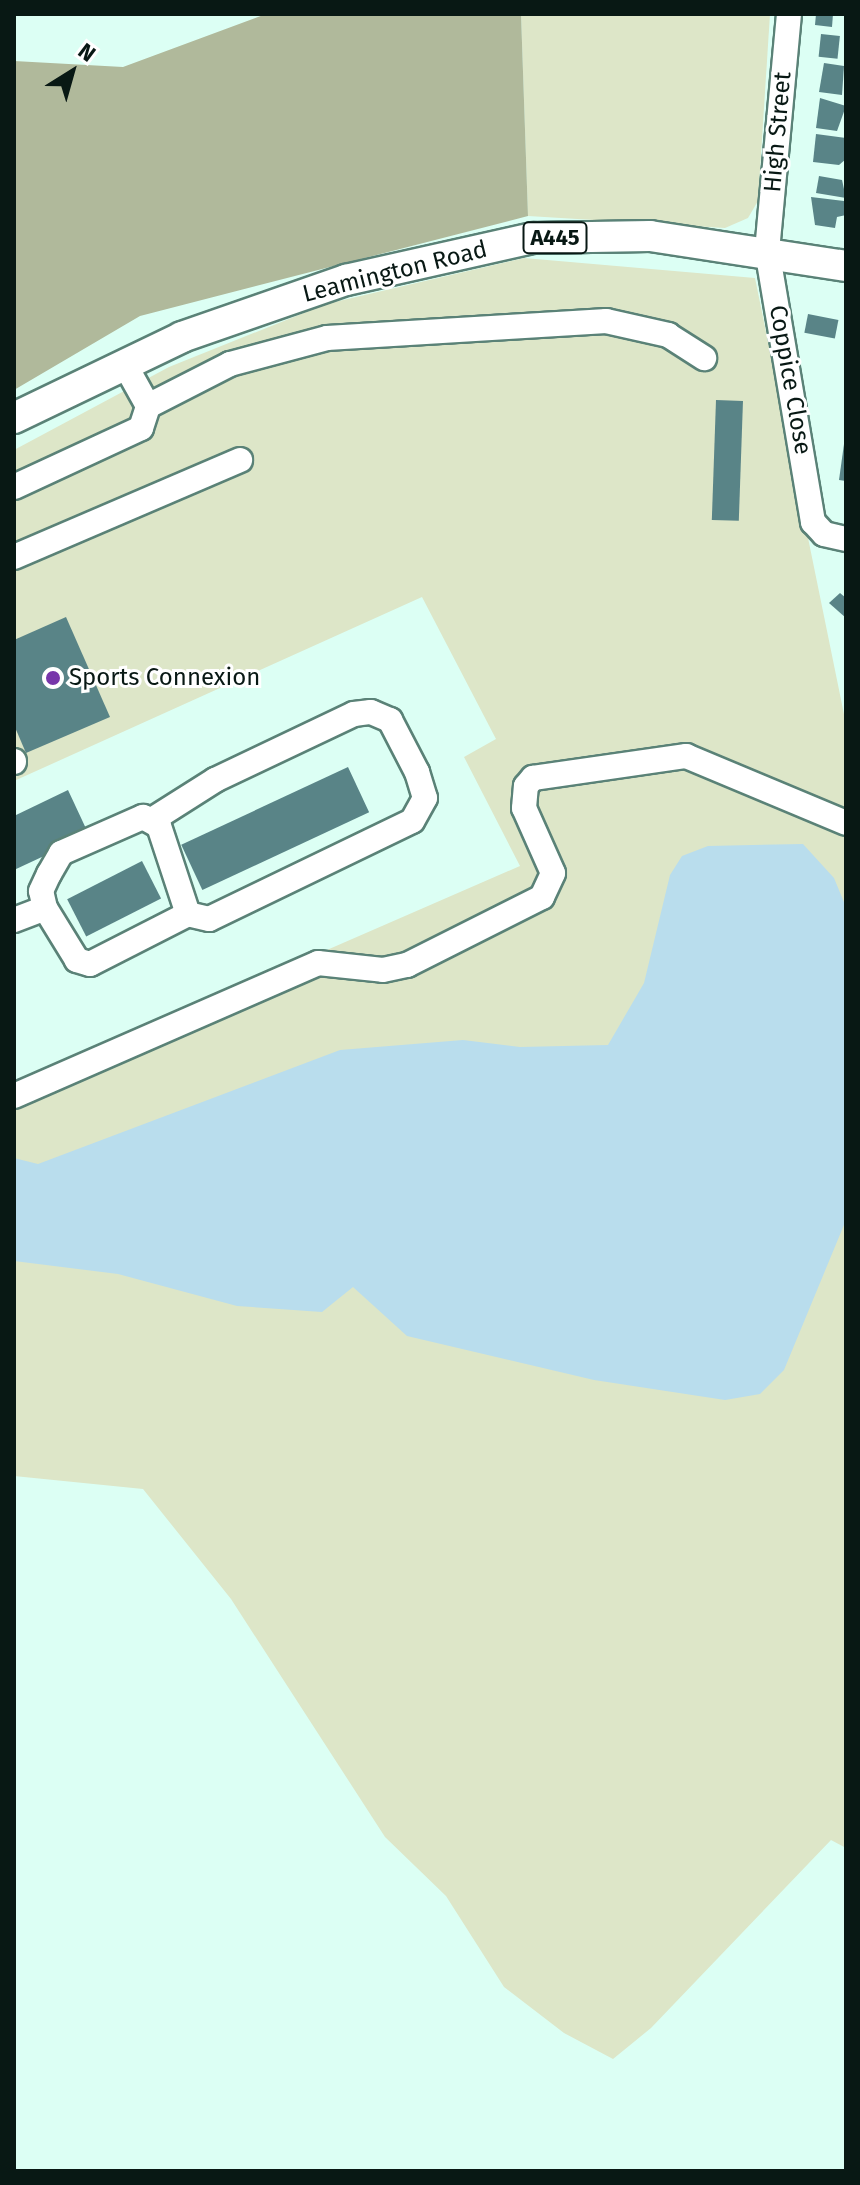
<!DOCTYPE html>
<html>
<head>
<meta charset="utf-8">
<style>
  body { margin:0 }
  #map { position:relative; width:860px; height:2185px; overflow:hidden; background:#dcfff4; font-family:"Fira Sans",sans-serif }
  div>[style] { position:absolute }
  .green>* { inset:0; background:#dde6c8 }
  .forest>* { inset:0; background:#b0b99b }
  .water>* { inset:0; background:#b9dded }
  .building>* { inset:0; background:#598487; transform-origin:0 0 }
  .roads { filter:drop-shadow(2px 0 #5a8277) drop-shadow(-2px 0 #5a8277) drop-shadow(0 2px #5a8277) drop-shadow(0 -2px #5a8277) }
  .minor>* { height:24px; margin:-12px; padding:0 12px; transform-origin:12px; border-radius:12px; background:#fff }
  .major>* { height:30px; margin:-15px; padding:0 15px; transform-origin:15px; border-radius:15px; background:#fff }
  .dots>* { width:22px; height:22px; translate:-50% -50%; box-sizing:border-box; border:4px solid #fff; border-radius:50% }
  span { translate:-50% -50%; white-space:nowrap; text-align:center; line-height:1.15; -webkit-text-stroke:6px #fff; paint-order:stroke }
  .shield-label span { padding:2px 6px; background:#fff; border:2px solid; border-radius:6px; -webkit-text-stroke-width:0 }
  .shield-label { font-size:22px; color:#081814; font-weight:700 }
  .street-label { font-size:24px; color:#081814 }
  .poi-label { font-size:24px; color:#081814 }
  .left { translate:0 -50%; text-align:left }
  .frame { position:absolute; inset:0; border:16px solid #081814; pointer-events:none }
  .north { position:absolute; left:32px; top:32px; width:80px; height:80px; -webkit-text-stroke:6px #fff; paint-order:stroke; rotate:37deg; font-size:22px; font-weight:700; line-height:32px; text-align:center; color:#081814 }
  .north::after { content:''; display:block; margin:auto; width:28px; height:36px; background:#081814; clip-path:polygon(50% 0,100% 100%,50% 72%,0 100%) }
</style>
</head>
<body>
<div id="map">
  <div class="green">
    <i style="clip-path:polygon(521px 14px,770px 14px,758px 201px,748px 218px,725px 228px,528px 216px)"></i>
    <i style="clip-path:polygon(524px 258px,755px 278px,846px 724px,846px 1848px,831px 1840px,651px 2028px,613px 2059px,564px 2033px,504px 1987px,446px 1896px,385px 1837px,231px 1599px,143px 1489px,14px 1476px,14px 1086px,520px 866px,464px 757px,496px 739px,422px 597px,14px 781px,14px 450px,169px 367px,326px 304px)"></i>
  </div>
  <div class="forest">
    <i style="clip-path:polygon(266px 14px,521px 14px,528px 216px,140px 316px,14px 390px,14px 61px,123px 67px)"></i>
  </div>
  <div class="water">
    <i style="clip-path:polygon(803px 844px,834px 878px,846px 907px,846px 1220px,784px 1370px,760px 1394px,725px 1400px,594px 1380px,407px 1336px,353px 1287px,322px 1312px,237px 1306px,118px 1274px,14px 1261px,14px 1158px,38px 1164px,340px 1050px,463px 1040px,520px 1047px,608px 1045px,644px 983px,670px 875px,682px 856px,708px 846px)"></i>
  </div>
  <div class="building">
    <i style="clip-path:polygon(816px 14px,833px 14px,832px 27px,815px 25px)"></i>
    <i style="left:821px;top:34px;width:19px;height:23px;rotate:6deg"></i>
    <i style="clip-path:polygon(824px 63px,844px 66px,842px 95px,819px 92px)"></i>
    <i style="clip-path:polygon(820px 98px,846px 106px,837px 131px,816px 128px)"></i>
    <i style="clip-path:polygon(816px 134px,846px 138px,846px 159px,839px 165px,813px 162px)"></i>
    <i style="clip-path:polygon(819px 176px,842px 180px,846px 198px,816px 193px)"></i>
    <i style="clip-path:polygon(811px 197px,844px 201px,846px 215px,837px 217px,835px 228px,815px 225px)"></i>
    <i style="left:808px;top:314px;width:31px;height:19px;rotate:11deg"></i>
    <i style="left:716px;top:400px;width:27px;height:120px;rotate:2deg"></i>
    <i style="clip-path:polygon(844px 444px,846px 444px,846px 481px,839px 480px)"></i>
    <i style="clip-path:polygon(840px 593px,846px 598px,846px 618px,829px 603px)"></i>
    <i style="clip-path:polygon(66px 617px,110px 717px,26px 753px,14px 725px,14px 640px)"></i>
    <i style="left:348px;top:767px;width:50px;height:184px;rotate:65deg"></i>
    <i style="clip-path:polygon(68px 790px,89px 835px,14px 870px,14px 816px)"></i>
    <i style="left:142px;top:861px;width:42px;height:84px;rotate:63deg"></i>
  </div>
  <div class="roads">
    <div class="minor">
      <i style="left:789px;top:14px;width:237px;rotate:95.3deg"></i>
      <i style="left:767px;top:250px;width:276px;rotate:80.4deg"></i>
      <i style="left:813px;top:522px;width:16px;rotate:47deg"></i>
      <i style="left:824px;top:534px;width:23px;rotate:13deg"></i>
      <i style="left:148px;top:406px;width:92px;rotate:-27.1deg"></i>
      <i style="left:230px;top:364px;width:100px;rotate:-15deg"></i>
      <i style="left:327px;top:338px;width:280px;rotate:-3.5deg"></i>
      <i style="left:606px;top:321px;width:64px;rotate:12.7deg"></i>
      <i style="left:668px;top:335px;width:43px;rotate:32.6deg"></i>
      <i style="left:14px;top:487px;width:140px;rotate:-24.9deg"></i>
      <i style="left:141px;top:428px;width:23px;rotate:-72deg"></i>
      <i style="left:148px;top:406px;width:49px;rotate:-119.2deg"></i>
      <i style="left:14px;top:557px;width:246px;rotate:-23.2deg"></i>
      <i style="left:14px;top:761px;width:1px;rotate:90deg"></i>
      <i style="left:143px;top:817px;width:18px;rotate:29deg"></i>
      <i style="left:159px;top:826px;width:93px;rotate:71.8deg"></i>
      <i style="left:188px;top:914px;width:110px;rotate:153deg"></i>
      <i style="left:90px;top:964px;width:14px;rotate:-163deg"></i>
      <i style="left:77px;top:960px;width:61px;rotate:-121.6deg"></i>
      <i style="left:45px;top:908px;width:17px;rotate:-103deg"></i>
      <i style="left:41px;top:891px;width:19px;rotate:-65deg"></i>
      <i style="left:49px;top:874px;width:24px;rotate:-60deg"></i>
      <i style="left:61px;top:853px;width:90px;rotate:-23.7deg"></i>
      <i style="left:152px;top:820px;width:75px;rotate:-32.4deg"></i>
      <i style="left:215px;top:780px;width:154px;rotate:-25.4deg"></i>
      <i style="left:354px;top:714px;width:17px;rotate:-7deg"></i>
      <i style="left:371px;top:712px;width:21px;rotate:23deg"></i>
      <i style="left:390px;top:720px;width:59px;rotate:62.6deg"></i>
      <i style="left:417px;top:772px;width:27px;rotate:73deg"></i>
      <i style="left:425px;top:798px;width:26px;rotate:119deg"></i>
      <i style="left:412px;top:821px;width:225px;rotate:154.2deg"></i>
      <i style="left:209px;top:919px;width:22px;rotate:-167deg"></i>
      <i style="left:14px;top:920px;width:33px;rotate:-21deg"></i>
      <i style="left:14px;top:1096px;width:332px;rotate:-23.6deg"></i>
      <i style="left:318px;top:963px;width:65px;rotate:6.1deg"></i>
      <i style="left:383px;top:970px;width:25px;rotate:-12deg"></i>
      <i style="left:407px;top:965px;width:151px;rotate:-26.7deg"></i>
      <i style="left:542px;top:897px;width:26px;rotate:-65deg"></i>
      <i style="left:553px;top:873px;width:71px;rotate:-114deg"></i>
      <i style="left:524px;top:808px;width:22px;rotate:-85deg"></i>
      <i style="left:526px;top:786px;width:11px;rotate:-49deg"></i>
      <i style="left:533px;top:778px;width:155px;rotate:-8.2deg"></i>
      <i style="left:686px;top:756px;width:173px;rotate:22.7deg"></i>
    </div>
    <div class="major">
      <i style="left:14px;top:418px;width:187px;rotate:-25.7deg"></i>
      <i style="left:182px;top:337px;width:174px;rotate:-19.2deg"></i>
      <i style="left:346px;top:280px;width:192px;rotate:-12.7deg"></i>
      <i style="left:533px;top:238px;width:117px;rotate:-1deg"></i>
      <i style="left:650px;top:236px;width:198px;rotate:8.7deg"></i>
    </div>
  </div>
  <div class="dots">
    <i style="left:53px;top:678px;background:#7736aa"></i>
  </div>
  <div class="shield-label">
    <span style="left:555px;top:238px">A445</span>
  </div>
  <div class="street-label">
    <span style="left:778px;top:132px;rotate:-85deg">High Street</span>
    <span style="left:395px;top:272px;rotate:-14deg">Leamington Road</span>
    <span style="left:790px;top:380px;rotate:80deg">Coppice Close</span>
  </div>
  <div class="poi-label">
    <span class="left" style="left:69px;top:678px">Sports Connexion</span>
  </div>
  <div class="frame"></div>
  <div class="north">N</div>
</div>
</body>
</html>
